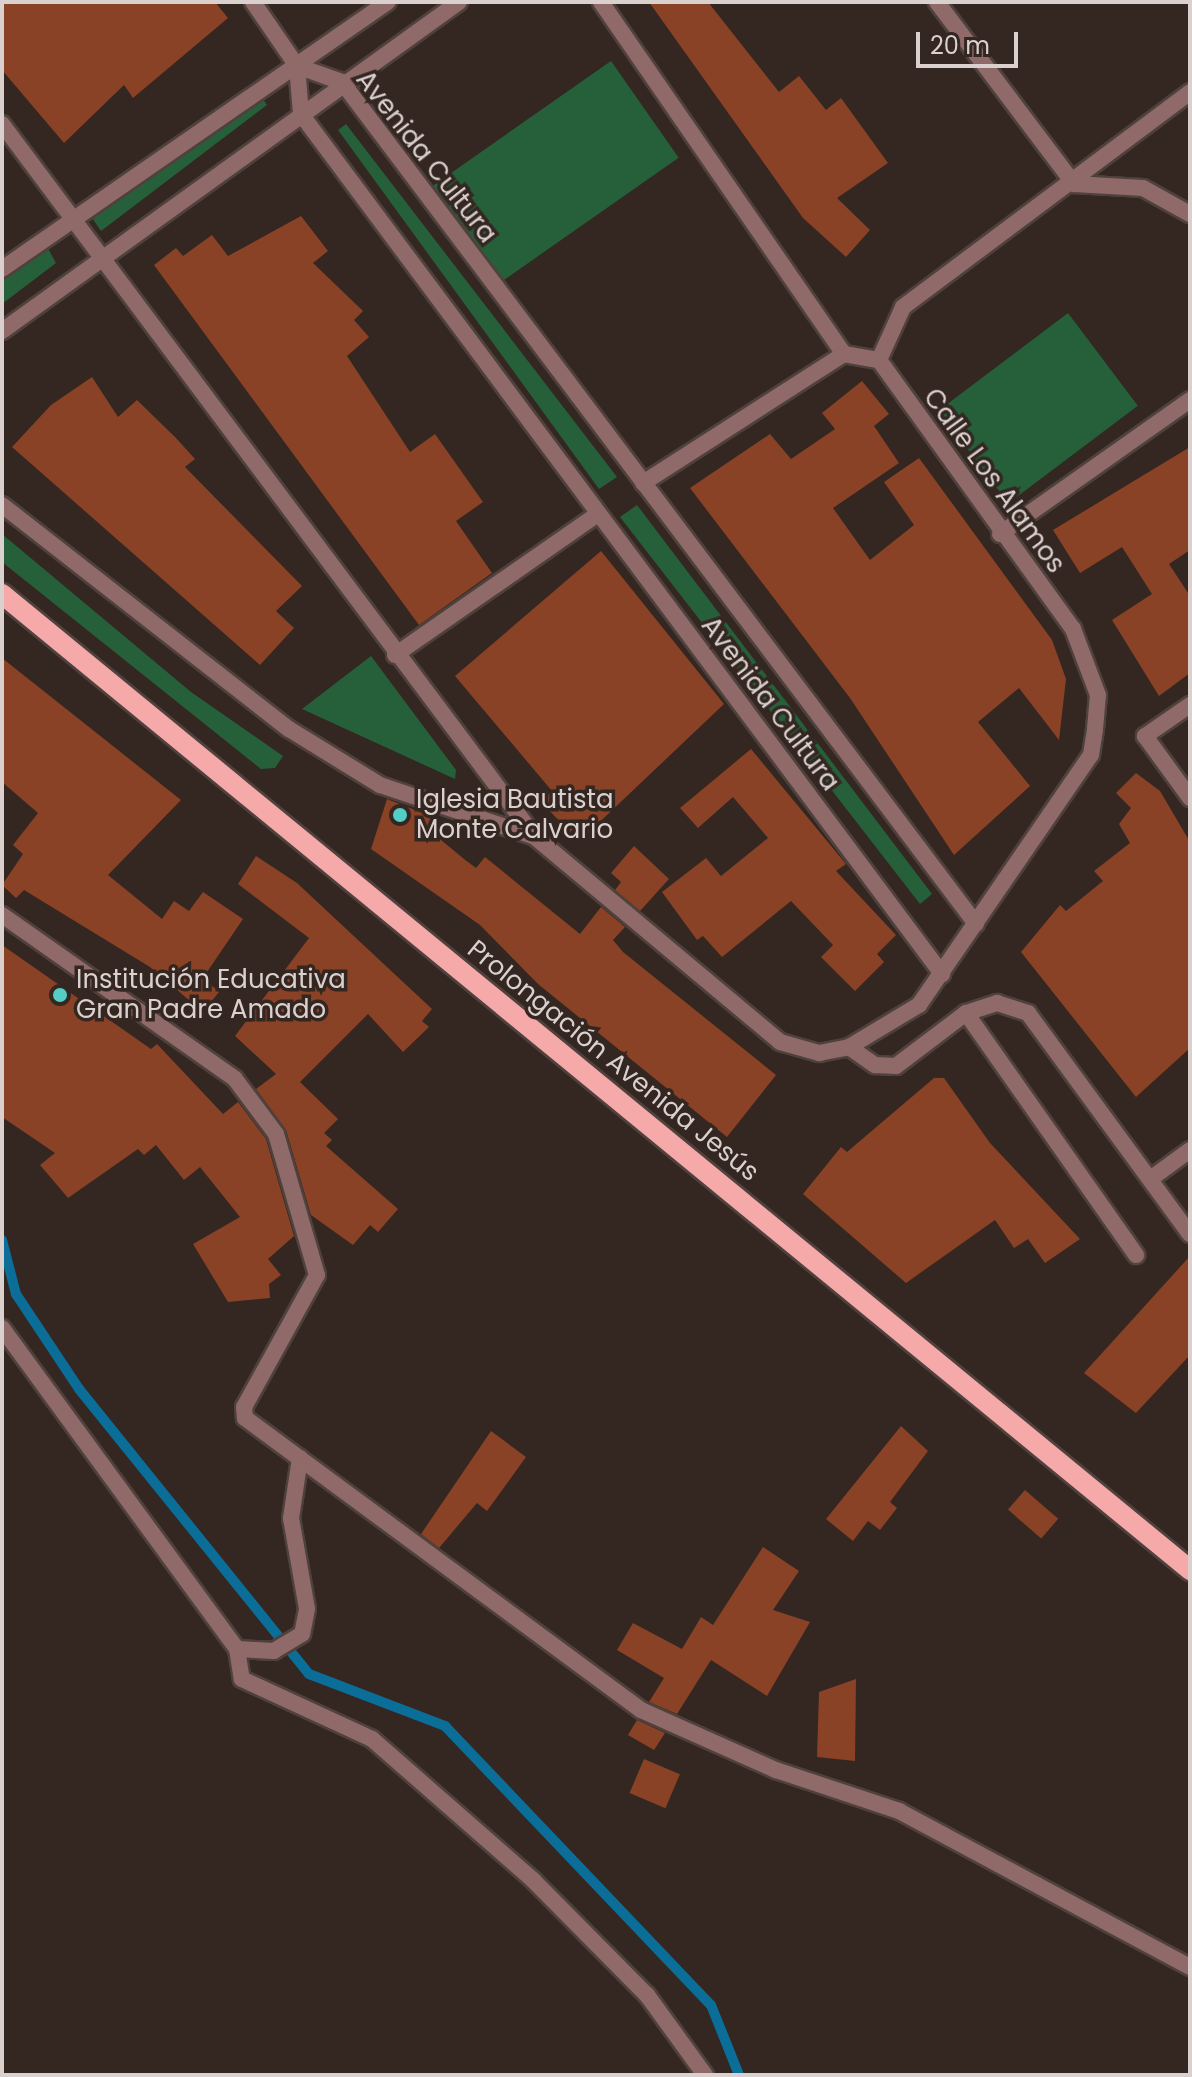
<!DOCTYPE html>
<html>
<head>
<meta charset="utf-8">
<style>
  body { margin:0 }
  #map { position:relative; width:1192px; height:2077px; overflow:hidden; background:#342621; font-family:Poppins,sans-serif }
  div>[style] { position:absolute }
  .green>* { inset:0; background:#25603a; transform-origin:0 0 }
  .stream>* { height:10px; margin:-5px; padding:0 5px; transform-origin:5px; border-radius:5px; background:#0b6e99 }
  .building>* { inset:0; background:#894225; transform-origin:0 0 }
  .roads { filter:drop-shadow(2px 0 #4f413d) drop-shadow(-2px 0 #4f413d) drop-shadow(0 2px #4f413d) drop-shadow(0 -2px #4f413d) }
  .service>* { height:16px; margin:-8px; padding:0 8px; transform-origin:8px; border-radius:8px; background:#8f6a69 }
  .minor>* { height:16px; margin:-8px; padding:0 8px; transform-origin:8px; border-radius:8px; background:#8f6a69 }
  .primary>* { height:20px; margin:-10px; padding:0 10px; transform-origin:10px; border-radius:10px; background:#f5a9a8 }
  .dots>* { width:22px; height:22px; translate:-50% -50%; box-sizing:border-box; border:4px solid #342621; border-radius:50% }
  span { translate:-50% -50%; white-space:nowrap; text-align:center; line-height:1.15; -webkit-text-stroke:7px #342621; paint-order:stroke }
  .street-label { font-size:26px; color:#dad1ce }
  .poi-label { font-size:26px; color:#dad1ce }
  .left { translate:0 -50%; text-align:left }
  .frame { position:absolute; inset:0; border:4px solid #dad1ce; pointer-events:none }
  .scale { position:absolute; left:916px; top:32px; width:102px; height:36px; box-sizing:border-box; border:4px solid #dad1ce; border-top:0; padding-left:10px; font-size:24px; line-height:28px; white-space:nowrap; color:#dad1ce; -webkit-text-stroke:6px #342621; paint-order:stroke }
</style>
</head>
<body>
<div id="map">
  <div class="green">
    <i style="left:611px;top:61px;width:118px;height:217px;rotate:55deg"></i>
    <i style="clip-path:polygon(256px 89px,267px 105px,101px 231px,88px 212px)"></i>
    <i style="clip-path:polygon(346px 124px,617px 477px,599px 489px,338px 130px)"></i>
    <i style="clip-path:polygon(45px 243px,56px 263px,2px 304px,2px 277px)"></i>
    <i style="left:1068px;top:313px;width:116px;height:162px;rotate:53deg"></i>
    <i style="clip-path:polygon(637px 505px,932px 894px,920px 904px,620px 517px)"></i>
    <i style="clip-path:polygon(2px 534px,191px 692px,283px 756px,275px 768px,261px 769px,2px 562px)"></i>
    <i style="clip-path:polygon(371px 656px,456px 770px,455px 779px,302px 709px)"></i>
  </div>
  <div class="stream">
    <i style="left:2px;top:1240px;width:56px;rotate:75.5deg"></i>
    <i style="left:16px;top:1294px;width:114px;rotate:56.4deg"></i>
    <i style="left:79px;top:1389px;width:366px;rotate:51.1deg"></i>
    <i style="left:309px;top:1674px;width:146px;rotate:20.9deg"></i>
    <i style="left:445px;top:1726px;width:385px;rotate:46.4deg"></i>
    <i style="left:711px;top:2005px;width:75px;rotate:68.2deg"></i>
  </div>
  <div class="building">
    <i style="clip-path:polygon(2px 2px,215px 2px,228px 18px,133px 98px,124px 85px,64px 143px,2px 70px)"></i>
    <i style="clip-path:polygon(649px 2px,708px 2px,779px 92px,799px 76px,826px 110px,841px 98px,888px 163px,837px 198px,870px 230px,846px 257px,803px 218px)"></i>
    <i style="clip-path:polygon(301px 216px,328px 251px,313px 263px,363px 311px,354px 320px,369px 337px,347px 356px,410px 452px,435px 434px,483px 502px,456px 521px,492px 573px,419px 625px,154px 265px,176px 248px,183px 256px,212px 235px,228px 256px)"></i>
    <i style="clip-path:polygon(92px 377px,118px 417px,137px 400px,176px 438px,195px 459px,185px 467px,302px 586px,276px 611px,294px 628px,260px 665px,12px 447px,51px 405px)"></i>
    <i style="clip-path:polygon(862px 381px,889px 414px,874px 426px,899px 463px,833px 508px,870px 560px,914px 525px,884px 482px,919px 458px,1052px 640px,1066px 679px,1059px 740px,1019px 688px,978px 722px,1030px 786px,954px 855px,850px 698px,690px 488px,770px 434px,791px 459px,835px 429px,822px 413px)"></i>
    <i style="clip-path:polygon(1190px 447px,1190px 550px,1169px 564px,1190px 596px,1190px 673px,1159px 696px,1112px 620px,1152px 594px,1122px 547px,1080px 573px,1053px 530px)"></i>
    <i style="clip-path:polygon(601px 551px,724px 704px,587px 834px,578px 824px,570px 832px,541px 802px,552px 791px,455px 676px)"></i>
    <i style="clip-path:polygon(2px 658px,181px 800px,108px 875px,162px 919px,174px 901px,189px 911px,203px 892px,243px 919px,203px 978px,219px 992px,203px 1012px,150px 967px,24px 890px,16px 898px,2px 885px,23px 854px,13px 845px,38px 813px,2px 782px)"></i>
    <i style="clip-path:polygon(751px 749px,846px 864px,836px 871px,896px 935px,877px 954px,884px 962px,855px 991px,821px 957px,833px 945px,791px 901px,722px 957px,703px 936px,697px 940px,662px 892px,706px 858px,721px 876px,768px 838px,733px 797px,698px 828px,680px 808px)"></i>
    <i style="clip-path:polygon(1136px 773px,1160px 791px,1190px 842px,1190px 1048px,1136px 1097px,1021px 952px,1060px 905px,1066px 911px,1103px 881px,1094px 871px,1130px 843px,1119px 824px,1131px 808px,1116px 793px)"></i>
    <i style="clip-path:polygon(387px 799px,435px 818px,429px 830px,464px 859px,476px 868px,485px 857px,580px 934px,601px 907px,625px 927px,613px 940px,623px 952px,776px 1075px,727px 1137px,538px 984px,480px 925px,371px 849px)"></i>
    <i style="clip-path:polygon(634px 846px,669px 879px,640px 911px,615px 890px,621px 882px,611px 873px)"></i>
    <i style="clip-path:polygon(256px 856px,297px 883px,432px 1009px,422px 1021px,429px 1027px,403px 1052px,368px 1014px,300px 1082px,338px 1119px,324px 1133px,332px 1140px,326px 1146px,398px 1209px,378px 1232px,370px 1225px,353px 1245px,311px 1215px,286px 1130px,256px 1089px,276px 1074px,235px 1036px,309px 938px,238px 884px)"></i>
    <i style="clip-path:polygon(2px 945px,151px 1049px,157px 1044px,223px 1114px,238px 1102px,266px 1139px,294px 1236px,268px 1259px,281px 1275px,269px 1284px,270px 1298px,228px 1302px,193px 1244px,240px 1217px,200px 1167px,184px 1180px,156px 1145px,144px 1155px,138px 1149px,68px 1198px,40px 1165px,55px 1153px,2px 1117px)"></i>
    <i style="clip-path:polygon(934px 1078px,944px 1078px,990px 1143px,1080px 1239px,1045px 1263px,1028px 1239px,1014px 1248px,995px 1220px,906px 1283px,803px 1194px,841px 1147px,847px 1152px)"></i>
    <i style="clip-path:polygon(1190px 1256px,1190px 1355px,1136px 1413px,1084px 1373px)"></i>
    <i style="clip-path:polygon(901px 1426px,928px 1451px,890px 1502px,897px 1508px,880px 1530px,868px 1521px,853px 1541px,826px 1519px)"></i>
    <i style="clip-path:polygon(491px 1431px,526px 1457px,487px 1511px,477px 1503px,439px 1548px,421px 1534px)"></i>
    <i style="left:1025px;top:1490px;width:44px;height:26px;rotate:41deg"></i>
    <i style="clip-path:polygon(763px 1547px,799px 1571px,773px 1610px,810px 1622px,767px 1696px,711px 1660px,677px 1714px,649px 1702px,664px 1678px,617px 1650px,633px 1623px,682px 1649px,701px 1617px,713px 1625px)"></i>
    <i style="clip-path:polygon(856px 1679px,855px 1761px,817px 1757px,819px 1692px)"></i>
    <i style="clip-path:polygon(637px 1720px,665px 1733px,654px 1750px,628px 1735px)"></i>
    <i style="left:644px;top:1759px;width:39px;height:37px;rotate:23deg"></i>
  </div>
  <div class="roads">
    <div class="service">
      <i style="left:2px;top:1328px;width:398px;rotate:53.8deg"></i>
      <i style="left:300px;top:1458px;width:61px;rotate:98.5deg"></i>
      <i style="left:291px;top:1518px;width:92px;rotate:80deg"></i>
      <i style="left:307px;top:1609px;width:25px;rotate:101deg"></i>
      <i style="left:302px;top:1634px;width:33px;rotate:149deg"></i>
      <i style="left:274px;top:1651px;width:37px;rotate:-177deg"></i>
      <i style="left:237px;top:1649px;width:30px;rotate:81deg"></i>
      <i style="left:242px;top:1679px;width:143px;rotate:24.8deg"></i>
      <i style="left:372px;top:1739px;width:214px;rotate:41.2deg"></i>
      <i style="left:533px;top:1880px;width:162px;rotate:45.3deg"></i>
      <i style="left:647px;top:1995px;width:99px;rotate:54.1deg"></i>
    </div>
    <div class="minor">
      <i style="left:253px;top:2px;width:78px;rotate:55.5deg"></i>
      <i style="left:601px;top:2px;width:428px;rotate:55.4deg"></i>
      <i style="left:937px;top:2px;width:228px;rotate:53deg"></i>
      <i style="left:1074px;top:184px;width:69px;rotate:3.3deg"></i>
      <i style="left:1143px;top:188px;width:54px;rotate:29deg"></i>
      <i style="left:297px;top:66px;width:48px;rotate:85.2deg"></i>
      <i style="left:301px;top:114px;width:1073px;rotate:53.3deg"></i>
      <i style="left:297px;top:66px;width:48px;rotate:19.6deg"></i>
      <i style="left:342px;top:82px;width:1054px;rotate:53.02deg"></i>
      <i style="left:2px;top:124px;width:890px;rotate:53.22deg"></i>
      <i style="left:2px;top:269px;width:469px;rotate:-34.7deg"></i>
      <i style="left:2px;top:331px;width:563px;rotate:-35.75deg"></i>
      <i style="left:879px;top:360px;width:58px;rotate:-65.6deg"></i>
      <i style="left:903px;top:307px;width:359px;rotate:-36.8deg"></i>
      <i style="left:643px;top:483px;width:239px;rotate:-32.7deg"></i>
      <i style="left:844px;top:354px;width:36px;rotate:10deg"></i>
      <i style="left:2px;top:505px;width:364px;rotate:38deg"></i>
      <i style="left:289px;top:729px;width:107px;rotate:31.6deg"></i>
      <i style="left:380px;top:785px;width:163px;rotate:18.5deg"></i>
      <i style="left:535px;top:837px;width:319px;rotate:39.9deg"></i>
      <i style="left:780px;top:1042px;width:41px;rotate:15.8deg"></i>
      <i style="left:819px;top:1053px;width:31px;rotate:-11deg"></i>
      <i style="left:849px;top:1047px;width:82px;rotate:-31deg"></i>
      <i style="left:919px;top:1005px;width:303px;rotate:-55.5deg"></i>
      <i style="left:1091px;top:755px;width:26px;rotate:-81deg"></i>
      <i style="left:1095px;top:729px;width:34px;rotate:-85deg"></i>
      <i style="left:1098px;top:695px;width:71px;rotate:-110.7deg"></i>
      <i style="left:1073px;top:629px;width:332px;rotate:-125.8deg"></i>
      <i style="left:1000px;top:534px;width:232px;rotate:-35.2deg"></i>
      <i style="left:395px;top:655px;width:247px;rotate:-34.8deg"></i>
      <i style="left:1190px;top:705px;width:55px;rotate:145.4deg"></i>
      <i style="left:1145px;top:736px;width:77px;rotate:54deg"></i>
      <i style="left:2px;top:915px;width:285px;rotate:35.1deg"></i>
      <i style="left:235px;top:1079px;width:69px;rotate:53.3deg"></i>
      <i style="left:276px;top:1134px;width:147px;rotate:73.8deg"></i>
      <i style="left:317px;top:1275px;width:151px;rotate:118.9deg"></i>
      <i style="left:244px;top:1407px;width:11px;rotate:85deg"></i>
      <i style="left:245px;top:1418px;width:492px;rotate:36.4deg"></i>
      <i style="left:641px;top:1710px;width:148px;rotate:24deg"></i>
      <i style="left:776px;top:1770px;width:130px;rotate:18.4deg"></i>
      <i style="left:899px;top:1811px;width:330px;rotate:28.2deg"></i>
      <i style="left:966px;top:1013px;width:296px;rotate:54.9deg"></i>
      <i style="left:849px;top:1047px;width:32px;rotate:35deg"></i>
      <i style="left:875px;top:1065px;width:21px;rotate:3deg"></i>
      <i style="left:896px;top:1066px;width:88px;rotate:-37.1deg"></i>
      <i style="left:966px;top:1013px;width:33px;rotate:-18deg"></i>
      <i style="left:997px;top:1003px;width:33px;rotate:18deg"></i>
      <i style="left:1028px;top:1013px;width:274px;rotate:53.8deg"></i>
      <i style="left:1153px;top:1177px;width:46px;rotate:-36.1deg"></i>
    </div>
    <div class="primary">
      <i style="left:2px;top:594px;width:1538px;rotate:39.4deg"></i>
    </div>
  </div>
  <div class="dots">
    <i style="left:400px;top:815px;background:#54cdc6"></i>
    <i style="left:60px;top:995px;background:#54cdc6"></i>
  </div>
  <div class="street-label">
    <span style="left:426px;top:157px;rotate:52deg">Avenida Cultura</span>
    <span style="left:994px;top:481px;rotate:54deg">Calle Los Alamos</span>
    <span style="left:770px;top:704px;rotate:53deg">Avenida Cultura</span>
    <span style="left:613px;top:1061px;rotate:39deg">Prolongación Avenida Jesús</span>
  </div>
  <div class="poi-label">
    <span class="left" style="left:416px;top:815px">Iglesia Bautista<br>Monte Calvario</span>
    <span class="left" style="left:76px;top:995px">Institución Educativa<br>Gran Padre Amado</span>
  </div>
  <div class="frame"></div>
  <div class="scale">20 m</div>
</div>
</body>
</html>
